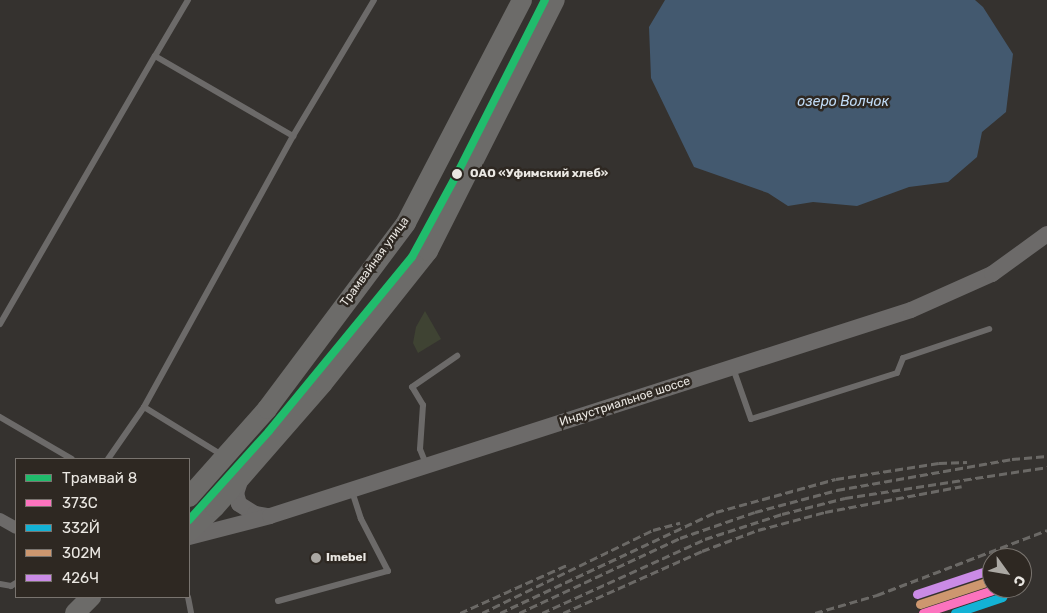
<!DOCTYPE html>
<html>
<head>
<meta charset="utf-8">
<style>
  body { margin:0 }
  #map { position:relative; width:1047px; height:613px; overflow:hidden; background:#35322f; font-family:Rubik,sans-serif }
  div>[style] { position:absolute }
  .green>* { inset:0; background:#3f4333 }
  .water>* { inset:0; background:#43596f }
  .service>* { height:6px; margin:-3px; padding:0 3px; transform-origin:3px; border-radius:3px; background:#6c6a69 }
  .minor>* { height:12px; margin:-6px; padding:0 6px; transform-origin:6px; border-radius:6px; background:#6c6a69 }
  .tertiary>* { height:16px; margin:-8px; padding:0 8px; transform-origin:8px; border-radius:8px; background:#6c6a69 }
  .primary>* { height:20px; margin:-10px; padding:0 10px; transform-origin:10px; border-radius:10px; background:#6c6b69 }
  .rail>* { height:3px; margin-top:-1.5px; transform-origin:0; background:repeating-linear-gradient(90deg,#6b6966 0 8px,transparent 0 12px) }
  .rail-1>* { height:9px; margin:-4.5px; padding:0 4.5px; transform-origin:4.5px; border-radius:4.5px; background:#fc73be }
  .rail-2>* { height:9px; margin:-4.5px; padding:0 4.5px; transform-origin:4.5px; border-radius:4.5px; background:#13b2d5 }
  .rail-3>* { height:9px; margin:-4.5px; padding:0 4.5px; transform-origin:4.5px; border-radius:4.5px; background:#cd976f }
  .rail-4>* { height:9px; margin:-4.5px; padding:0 4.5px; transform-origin:4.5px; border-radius:4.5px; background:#ca8be6 }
  .tram-1>* { height:8px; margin:-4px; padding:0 4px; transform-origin:4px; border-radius:4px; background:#20bc6c }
  .dots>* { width:14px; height:14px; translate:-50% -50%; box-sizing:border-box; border:2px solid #2e2822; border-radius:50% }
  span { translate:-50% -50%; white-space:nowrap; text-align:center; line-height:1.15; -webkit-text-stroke:5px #2e2822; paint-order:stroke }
  .stop-label { font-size:12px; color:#eae7e2; font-weight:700 }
  .left { translate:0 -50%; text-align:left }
  .street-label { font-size:12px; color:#eae7e2 }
  .poi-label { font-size:12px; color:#eae7e2; font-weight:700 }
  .water-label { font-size:14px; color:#c1dcf7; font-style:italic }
  .legend { position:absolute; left:15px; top:458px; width:175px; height:140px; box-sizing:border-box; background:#2e2822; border:1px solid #79746f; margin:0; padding:6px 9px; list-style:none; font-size:15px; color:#eae7e2 }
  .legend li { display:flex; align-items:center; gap:10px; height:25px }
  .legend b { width:25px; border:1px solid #79746f }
  .north { position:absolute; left:982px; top:548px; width:50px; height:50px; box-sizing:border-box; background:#2e2822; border:1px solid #79746f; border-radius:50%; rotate:122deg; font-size:14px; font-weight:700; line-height:20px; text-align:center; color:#eae7e2 }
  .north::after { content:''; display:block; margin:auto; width:18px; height:22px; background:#aba8a3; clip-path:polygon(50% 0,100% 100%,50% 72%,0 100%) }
</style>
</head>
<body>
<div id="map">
  <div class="green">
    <i style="clip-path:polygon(425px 311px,441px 339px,418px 353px,413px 343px,416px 327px)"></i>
  </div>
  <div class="water">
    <i style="clip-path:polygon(665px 0,975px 0,983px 7px,1013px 54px,1006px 112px,982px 132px,977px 157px,948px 182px,909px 187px,857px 206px,813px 202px,788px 206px,768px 193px,694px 167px,651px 78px,649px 27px)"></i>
  </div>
  <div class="service">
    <i style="left:155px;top:56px;width:65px;rotate:-59.5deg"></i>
    <i style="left:0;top:324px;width:310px;rotate:-60deg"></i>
    <i style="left:155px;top:56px;width:160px;rotate:30.1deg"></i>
    <i style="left:733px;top:368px;width:54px;rotate:70.6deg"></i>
    <i style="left:751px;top:419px;width:153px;rotate:-17.5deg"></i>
    <i style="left:897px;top:373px;width:16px;rotate:-68deg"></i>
    <i style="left:903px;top:358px;width:91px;rotate:-18.6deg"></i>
    <i style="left:144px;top:407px;width:92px;rotate:31.6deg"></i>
    <i style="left:0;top:417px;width:83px;rotate:30.3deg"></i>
    <i style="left:108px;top:459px;width:63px;rotate:-55.3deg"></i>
    <i style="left:144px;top:407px;width:309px;rotate:-61.2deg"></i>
    <i style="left:293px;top:136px;width:158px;rotate:-59.2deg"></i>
    <i style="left:426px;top:464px;width:16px;rotate:-112deg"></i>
    <i style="left:420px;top:449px;width:44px;rotate:-86.1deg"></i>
    <i style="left:423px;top:405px;width:21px;rotate:-121deg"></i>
    <i style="left:412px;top:387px;width:55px;rotate:-34.6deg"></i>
    <i style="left:0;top:584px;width:11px;rotate:10deg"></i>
    <i style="left:11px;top:586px;width:6px;rotate:-31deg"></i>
    <i style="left:188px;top:597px;width:16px;rotate:79deg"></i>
    <i style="left:278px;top:601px;width:114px;rotate:-15.3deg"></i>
    <i style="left:388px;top:571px;width:59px;rotate:-117.4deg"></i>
    <i style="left:361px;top:519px;width:29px;rotate:-108deg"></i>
  </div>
  <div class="minor">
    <i style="left:0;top:519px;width:18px;rotate:29deg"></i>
  </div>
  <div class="tertiary">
    <i style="left:241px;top:478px;width:16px;rotate:108deg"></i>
    <i style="left:236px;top:493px;width:11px;rotate:75deg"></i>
    <i style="left:239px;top:504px;width:19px;rotate:32deg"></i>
    <i style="left:255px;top:514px;width:13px;rotate:9deg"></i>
    <i style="left:189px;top:537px;width:84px;rotate:-14.5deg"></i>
    <i style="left:270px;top:516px;width:673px;rotate:-17.82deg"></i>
    <i style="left:911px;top:310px;width:89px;rotate:-24deg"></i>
    <i style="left:992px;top:274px;width:68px;rotate:-36deg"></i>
  </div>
  <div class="primary">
    <i style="left:189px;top:497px;width:118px;rotate:-48.4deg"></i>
    <i style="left:267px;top:409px;width:232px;rotate:-53.2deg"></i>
    <i style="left:406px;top:223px;width:251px;rotate:-62.5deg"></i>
    <i style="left:189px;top:532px;width:36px;rotate:-44deg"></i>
    <i style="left:215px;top:507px;width:164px;rotate:-48.9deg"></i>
    <i style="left:323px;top:383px;width:169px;rotate:-51.5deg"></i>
    <i style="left:428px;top:251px;width:281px;rotate:-63.2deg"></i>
    <i style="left:75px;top:613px;width:23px;rotate:-45deg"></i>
  </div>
  <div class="rail">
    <i style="left:460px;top:613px;width:120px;rotate:-24.2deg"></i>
    <i style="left:482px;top:613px;width:190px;rotate:-25.9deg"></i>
    <i style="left:653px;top:530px;width:28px;rotate:-15deg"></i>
    <i style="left:500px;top:613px;width:238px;rotate:-25.1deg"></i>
    <i style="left:716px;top:512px;width:124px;rotate:-15.4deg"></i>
    <i style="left:836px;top:479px;width:104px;rotate:-8.8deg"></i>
    <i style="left:939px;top:463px;width:28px;rotate:-2deg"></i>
    <i style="left:519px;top:613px;width:178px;rotate:-25deg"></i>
    <i style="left:680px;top:538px;width:79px;rotate:-19.1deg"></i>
    <i style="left:755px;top:512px;width:85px;rotate:-15deg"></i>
    <i style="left:837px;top:490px;width:178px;rotate:-10deg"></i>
    <i style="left:1012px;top:459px;width:35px;rotate:-5deg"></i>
    <i style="left:542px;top:613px;width:179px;rotate:-24.4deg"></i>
    <i style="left:705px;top:539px;width:81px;rotate:-18deg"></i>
    <i style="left:782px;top:514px;width:65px;rotate:-14.3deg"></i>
    <i style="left:845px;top:498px;width:204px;rotate:-8.7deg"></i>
    <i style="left:563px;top:613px;width:152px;rotate:-24deg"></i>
    <i style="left:702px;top:551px;width:60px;rotate:-20.6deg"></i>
    <i style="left:758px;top:530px;width:69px;rotate:-15deg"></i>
    <i style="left:825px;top:512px;width:139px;rotate:-10.7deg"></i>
    <i style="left:815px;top:613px;width:65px;rotate:-16.2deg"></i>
    <i style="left:877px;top:595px;width:182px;rotate:-20.9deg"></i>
  </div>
  <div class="rail-1">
    <i style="left:923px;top:613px;width:80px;rotate:-18.2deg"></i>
  </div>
  <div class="rail-2">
    <i style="left:955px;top:613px;width:50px;rotate:-18.8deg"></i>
  </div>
  <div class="rail-3">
    <i style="left:920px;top:604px;width:76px;rotate:-18.4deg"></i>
  </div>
  <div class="rail-4">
    <i style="left:917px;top:594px;width:79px;rotate:-18.4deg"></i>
  </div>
  <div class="tram-1">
    <i style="left:189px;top:520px;width:120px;rotate:-48deg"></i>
    <i style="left:269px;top:431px;width:225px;rotate:-50.6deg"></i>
    <i style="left:412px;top:257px;width:94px;rotate:-61.5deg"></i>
    <i style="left:457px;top:174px;width:195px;rotate:-63.2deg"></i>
  </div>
  <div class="dots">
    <i style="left:457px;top:174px;background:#eae7e2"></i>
    <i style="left:316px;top:558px;background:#aba8a3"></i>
  </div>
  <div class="stop-label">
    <span class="left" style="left:470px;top:174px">ОАО «Уфимский хлеб»</span>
  </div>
  <div class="street-label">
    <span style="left:375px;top:262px;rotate:-54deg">Трамвайная улица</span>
    <span style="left:625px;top:402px;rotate:-18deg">Индустриальное шоссе</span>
  </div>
  <div class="poi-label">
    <span class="left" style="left:326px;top:558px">Imebel</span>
  </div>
  <div class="water-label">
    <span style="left:843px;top:102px">озеро Волчок</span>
  </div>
  <ul class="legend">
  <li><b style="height:6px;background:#20bc6c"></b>Трамвай 8</li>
  <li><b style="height:6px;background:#fc73be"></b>373C</li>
  <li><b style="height:6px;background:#13b2d5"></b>332Й</li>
  <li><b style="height:6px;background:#cd976f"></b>302М</li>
  <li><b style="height:6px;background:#ca8be6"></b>426Ч</li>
  </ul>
  <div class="north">С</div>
</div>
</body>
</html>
